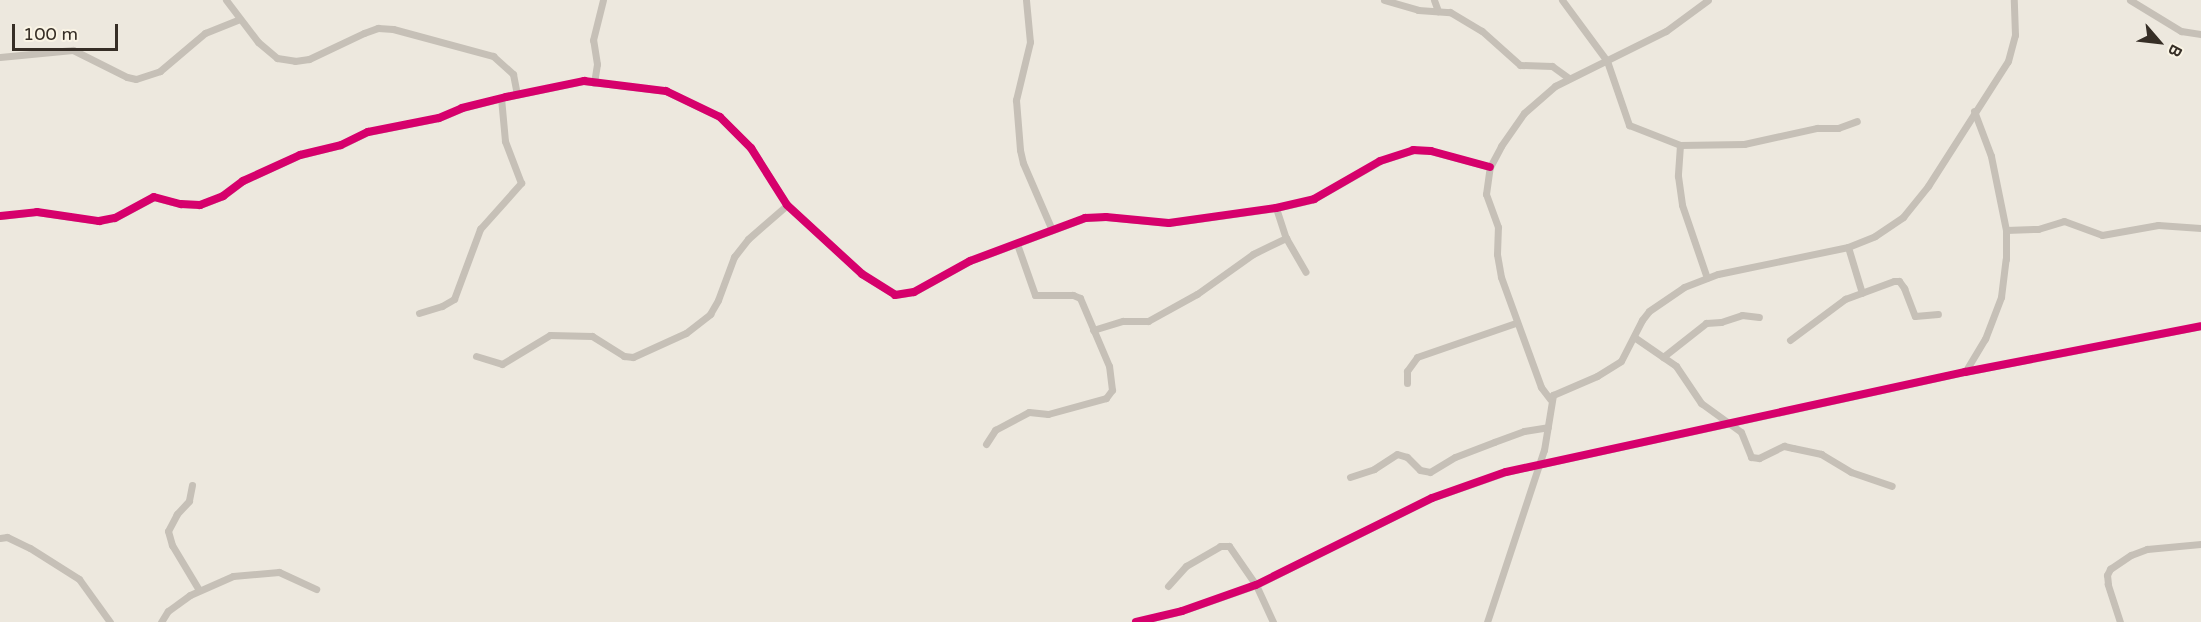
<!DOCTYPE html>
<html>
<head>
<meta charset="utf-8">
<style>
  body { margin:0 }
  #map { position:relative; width:2201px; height:622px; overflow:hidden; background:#ede8de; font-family:"Varela Round",sans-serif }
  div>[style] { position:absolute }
  .minor>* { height:7px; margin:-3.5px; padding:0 3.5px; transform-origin:3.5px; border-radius:3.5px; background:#c6c0b7 }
  .cycleway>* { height:8px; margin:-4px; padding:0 4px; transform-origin:4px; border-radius:4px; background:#d6006c }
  span { translate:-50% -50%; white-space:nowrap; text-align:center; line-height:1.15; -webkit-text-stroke:6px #faf4e5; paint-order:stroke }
  .north { position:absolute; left:2129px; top:12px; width:60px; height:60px; -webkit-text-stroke:4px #faf4e5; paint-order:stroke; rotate:118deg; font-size:16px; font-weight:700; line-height:24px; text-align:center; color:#362e26 }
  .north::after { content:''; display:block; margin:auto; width:21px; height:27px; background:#362e26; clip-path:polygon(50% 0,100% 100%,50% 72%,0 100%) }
  .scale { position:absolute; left:12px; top:24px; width:106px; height:27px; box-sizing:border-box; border:3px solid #362e26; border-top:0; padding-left:8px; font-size:18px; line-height:21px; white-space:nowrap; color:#362e26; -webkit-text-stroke:4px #faf4e5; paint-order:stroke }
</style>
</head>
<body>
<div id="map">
  <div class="minor">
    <i style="left:226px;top:0;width:53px;rotate:52.7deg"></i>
    <i style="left:258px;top:42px;width:25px;rotate:40deg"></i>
    <i style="left:277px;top:58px;width:18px;rotate:9deg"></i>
    <i style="left:295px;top:61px;width:14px;rotate:-8deg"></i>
    <i style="left:309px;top:59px;width:61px;rotate:-25.3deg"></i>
    <i style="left:364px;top:33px;width:15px;rotate:-20deg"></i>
    <i style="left:378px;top:28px;width:15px;rotate:4deg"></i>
    <i style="left:393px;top:29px;width:104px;rotate:15.1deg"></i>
    <i style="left:493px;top:56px;width:27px;rotate:42deg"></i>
    <i style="left:513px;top:74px;width:21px;rotate:79deg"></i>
    <i style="left:1026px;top:0;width:42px;rotate:84.6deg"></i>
    <i style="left:1030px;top:42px;width:60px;rotate:103.6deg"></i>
    <i style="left:1016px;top:100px;width:50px;rotate:85.4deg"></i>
    <i style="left:1020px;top:150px;width:13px;rotate:77deg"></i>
    <i style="left:1023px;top:163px;width:73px;rotate:66.6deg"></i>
    <i style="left:1384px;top:0;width:35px;rotate:16deg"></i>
    <i style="left:1418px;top:10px;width:32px;rotate:4deg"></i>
    <i style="left:1450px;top:12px;width:37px;rotate:31deg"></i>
    <i style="left:1482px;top:31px;width:51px;rotate:41.8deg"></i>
    <i style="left:1520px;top:65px;width:32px;rotate:2deg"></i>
    <i style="left:1552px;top:66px;width:19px;rotate:36deg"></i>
    <i style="left:1434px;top:0;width:12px;rotate:70deg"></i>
    <i style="left:1562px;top:0;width:76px;rotate:53.6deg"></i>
    <i style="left:1607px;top:61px;width:68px;rotate:71deg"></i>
    <i style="left:1629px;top:125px;width:55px;rotate:21.4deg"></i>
    <i style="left:1680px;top:145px;width:31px;rotate:94deg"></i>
    <i style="left:1678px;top:176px;width:29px;rotate:82deg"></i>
    <i style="left:1682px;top:205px;width:77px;rotate:71.1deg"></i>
    <i style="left:2130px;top:0;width:60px;rotate:31.3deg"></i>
    <i style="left:2181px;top:31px;width:20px;rotate:9deg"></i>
    <i style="left:0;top:57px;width:73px;rotate:-5.5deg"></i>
    <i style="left:73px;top:50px;width:60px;rotate:26.6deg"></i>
    <i style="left:127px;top:77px;width:9px;rotate:13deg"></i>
    <i style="left:136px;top:79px;width:25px;rotate:-18deg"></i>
    <i style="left:160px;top:71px;width:59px;rotate:-40.2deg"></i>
    <i style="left:205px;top:33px;width:37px;rotate:-22deg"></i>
    <i style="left:594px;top:83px;width:19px;rotate:-81deg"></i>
    <i style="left:597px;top:64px;width:24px;rotate:-99deg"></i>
    <i style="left:593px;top:40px;width:41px;rotate:-76deg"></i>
    <i style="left:1680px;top:145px;width:64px;rotate:-0.9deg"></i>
    <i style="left:1744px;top:144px;width:75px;rotate:-12.4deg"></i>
    <i style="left:1817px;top:128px;width:21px"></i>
    <i style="left:1838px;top:128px;width:20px;rotate:-20deg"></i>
    <i style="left:1276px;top:208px;width:32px;rotate:72deg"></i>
    <i style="left:1286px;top:238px;width:39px;rotate:60deg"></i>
    <i style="left:0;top:216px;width:37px;rotate:-6deg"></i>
    <i style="left:37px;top:212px;width:63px;rotate:8.3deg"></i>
    <i style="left:99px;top:221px;width:16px;rotate:-11deg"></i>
    <i style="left:115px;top:218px;width:44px;rotate:-28.3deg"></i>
    <i style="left:154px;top:197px;width:28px;rotate:15deg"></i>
    <i style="left:181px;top:204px;width:19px;rotate:3deg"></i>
    <i style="left:200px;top:205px;width:25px;rotate:-21deg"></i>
    <i style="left:223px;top:196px;width:25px;rotate:-37deg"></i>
    <i style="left:243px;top:181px;width:63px;rotate:-24.5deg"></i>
    <i style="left:300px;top:155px;width:42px;rotate:-13.7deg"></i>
    <i style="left:341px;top:145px;width:30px;rotate:-26deg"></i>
    <i style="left:368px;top:132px;width:72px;rotate:-11.2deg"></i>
    <i style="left:439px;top:118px;width:25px;rotate:-23deg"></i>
    <i style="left:462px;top:108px;width:45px;rotate:-14deg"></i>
    <i style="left:506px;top:97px;width:80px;rotate:-11.6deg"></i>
    <i style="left:584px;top:81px;width:83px;rotate:7deg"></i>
    <i style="left:666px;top:91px;width:60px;rotate:25.7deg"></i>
    <i style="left:720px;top:117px;width:44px;rotate:45deg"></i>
    <i style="left:751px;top:148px;width:67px;rotate:57.7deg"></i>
    <i style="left:787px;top:205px;width:102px;rotate:42.6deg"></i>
    <i style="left:862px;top:274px;width:39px;rotate:32deg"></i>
    <i style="left:895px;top:295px;width:19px;rotate:-9deg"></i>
    <i style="left:914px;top:292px;width:64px;rotate:-29deg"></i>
    <i style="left:970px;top:261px;width:123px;rotate:-20.5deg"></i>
    <i style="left:1085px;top:218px;width:21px;rotate:-3deg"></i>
    <i style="left:1106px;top:217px;width:63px;rotate:5.4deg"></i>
    <i style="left:1169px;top:223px;width:108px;rotate:-8deg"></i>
    <i style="left:1276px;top:208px;width:39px;rotate:-13deg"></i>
    <i style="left:1314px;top:199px;width:76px;rotate:-29.9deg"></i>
    <i style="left:1380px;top:161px;width:35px;rotate:-18deg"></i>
    <i style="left:1413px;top:150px;width:18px;rotate:3deg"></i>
    <i style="left:1431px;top:151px;width:61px;rotate:15.2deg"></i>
    <i style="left:2006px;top:230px;width:32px;rotate:-2deg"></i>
    <i style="left:2038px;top:229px;width:27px;rotate:-17deg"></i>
    <i style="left:2064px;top:221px;width:40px;rotate:20.2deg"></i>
    <i style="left:2102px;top:235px;width:57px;rotate:-10.1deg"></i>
    <i style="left:2158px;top:225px;width:43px;rotate:4deg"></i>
    <i style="left:1848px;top:247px;width:48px;rotate:73.1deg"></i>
    <i style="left:419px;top:313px;width:24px;rotate:-17deg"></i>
    <i style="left:442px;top:306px;width:14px;rotate:-30deg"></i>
    <i style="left:454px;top:299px;width:75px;rotate:-69.6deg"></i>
    <i style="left:480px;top:229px;width:62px;rotate:-48.3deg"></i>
    <i style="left:521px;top:183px;width:45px;rotate:-110.9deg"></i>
    <i style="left:505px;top:141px;width:43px;rotate:-95.3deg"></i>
    <i style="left:1093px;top:330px;width:31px;rotate:-17deg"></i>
    <i style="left:1123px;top:321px;width:25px"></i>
    <i style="left:1148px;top:321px;width:56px;rotate:-28.9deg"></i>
    <i style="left:1197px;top:294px;width:69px;rotate:-35.5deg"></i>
    <i style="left:1253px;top:254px;width:37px;rotate:-26deg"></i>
    <i style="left:1634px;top:337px;width:51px;rotate:34.6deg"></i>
    <i style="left:1676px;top:366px;width:45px;rotate:56deg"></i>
    <i style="left:1701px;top:403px;width:49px;rotate:35.9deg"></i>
    <i style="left:1741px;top:432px;width:27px;rotate:68deg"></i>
    <i style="left:1751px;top:457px;width:8px;rotate:7deg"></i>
    <i style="left:1759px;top:458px;width:28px;rotate:-26deg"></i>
    <i style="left:1784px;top:446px;width:9px;rotate:13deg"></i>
    <i style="left:1793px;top:448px;width:29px;rotate:12deg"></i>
    <i style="left:1821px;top:454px;width:35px;rotate:31deg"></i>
    <i style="left:1851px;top:472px;width:43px;rotate:18.9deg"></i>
    <i style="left:1790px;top:340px;width:69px;rotate:-36.7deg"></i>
    <i style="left:1845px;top:299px;width:52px;rotate:-20.2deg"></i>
    <i style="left:1894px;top:281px;width:5px"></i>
    <i style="left:1899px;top:281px;width:9px;rotate:54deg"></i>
    <i style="left:1904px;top:288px;width:30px;rotate:69deg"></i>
    <i style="left:1915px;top:316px;width:23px;rotate:-5deg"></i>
    <i style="left:476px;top:356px;width:27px;rotate:17deg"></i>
    <i style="left:502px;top:364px;width:56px;rotate:-31.1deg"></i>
    <i style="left:550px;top:335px;width:42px;rotate:1.4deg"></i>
    <i style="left:592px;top:336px;width:38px;rotate:32deg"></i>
    <i style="left:624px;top:356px;width:9px;rotate:6deg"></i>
    <i style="left:633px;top:357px;width:58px;rotate:-24.4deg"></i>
    <i style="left:686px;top:333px;width:31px;rotate:-38deg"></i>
    <i style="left:710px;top:314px;width:16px;rotate:-60deg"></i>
    <i style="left:718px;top:300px;width:46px;rotate:-69.6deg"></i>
    <i style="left:734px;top:257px;width:23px;rotate:-52deg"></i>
    <i style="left:748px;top:239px;width:52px;rotate:-41.1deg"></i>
    <i style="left:1663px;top:357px;width:55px;rotate:-38.3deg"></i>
    <i style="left:1706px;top:323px;width:15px;rotate:-4deg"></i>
    <i style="left:1721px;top:322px;width:22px;rotate:-18deg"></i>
    <i style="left:1742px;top:315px;width:17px;rotate:7deg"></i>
    <i style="left:1965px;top:372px;width:39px;rotate:-59deg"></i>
    <i style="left:1985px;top:339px;width:45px;rotate:-69.1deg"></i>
    <i style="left:2001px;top:297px;width:38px;rotate:-83deg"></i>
    <i style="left:2006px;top:259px;width:29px;rotate:-90deg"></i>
    <i style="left:2006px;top:230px;width:76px;rotate:-101.5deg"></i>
    <i style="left:1991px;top:156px;width:48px;rotate:-110.7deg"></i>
    <i style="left:1407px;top:383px;width:12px;rotate:-90deg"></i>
    <i style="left:1407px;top:371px;width:17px;rotate:-54deg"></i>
    <i style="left:1417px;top:357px;width:105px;rotate:-19deg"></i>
    <i style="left:1550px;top:399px;width:15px;rotate:-127deg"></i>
    <i style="left:1541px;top:387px;width:117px;rotate:-110deg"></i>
    <i style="left:1501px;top:277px;width:23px;rotate:-100deg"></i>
    <i style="left:1497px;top:254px;width:27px;rotate:-88deg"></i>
    <i style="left:1498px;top:227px;width:35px;rotate:-110deg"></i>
    <i style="left:1486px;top:194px;width:27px;rotate:-82deg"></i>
    <i style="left:1490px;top:167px;width:24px;rotate:-62deg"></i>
    <i style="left:1501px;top:146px;width:40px;rotate:-55.1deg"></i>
    <i style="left:1524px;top:113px;width:41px;rotate:-41.1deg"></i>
    <i style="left:1555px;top:86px;width:124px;rotate:-26.4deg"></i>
    <i style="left:1666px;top:31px;width:52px;rotate:-36.4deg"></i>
    <i style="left:986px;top:444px;width:17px;rotate:-57deg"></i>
    <i style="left:995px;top:430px;width:38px;rotate:-28deg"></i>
    <i style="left:1029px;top:412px;width:19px;rotate:6deg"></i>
    <i style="left:1048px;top:414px;width:60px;rotate:-15.4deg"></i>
    <i style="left:1106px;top:398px;width:10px;rotate:-53deg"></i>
    <i style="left:1112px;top:390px;width:24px;rotate:-97deg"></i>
    <i style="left:1109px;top:366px;width:74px;rotate:-113.1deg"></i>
    <i style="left:1080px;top:298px;width:8px;rotate:-157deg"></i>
    <i style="left:1073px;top:295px;width:38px;rotate:180deg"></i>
    <i style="left:1035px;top:295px;width:54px;rotate:-109.4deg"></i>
    <i style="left:1350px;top:477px;width:25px;rotate:-18deg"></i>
    <i style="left:1374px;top:469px;width:27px;rotate:-33deg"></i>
    <i style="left:1397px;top:454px;width:10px;rotate:17deg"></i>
    <i style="left:1407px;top:457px;width:18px;rotate:45deg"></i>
    <i style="left:1420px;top:470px;width:10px;rotate:11deg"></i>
    <i style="left:1430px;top:472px;width:29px;rotate:-31deg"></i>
    <i style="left:1455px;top:457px;width:42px;rotate:-21deg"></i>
    <i style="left:1494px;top:442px;width:32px;rotate:-20deg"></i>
    <i style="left:1524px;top:431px;width:24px;rotate:-9deg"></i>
    <i style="left:192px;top:485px;width:16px;rotate:101deg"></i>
    <i style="left:189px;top:501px;width:18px;rotate:133deg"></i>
    <i style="left:177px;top:514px;width:19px;rotate:118deg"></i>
    <i style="left:168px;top:531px;width:15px;rotate:74deg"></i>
    <i style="left:172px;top:545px;width:52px;rotate:59deg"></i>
    <i style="left:0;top:538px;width:7px;rotate:-8deg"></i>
    <i style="left:7px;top:537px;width:25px;rotate:26deg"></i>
    <i style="left:30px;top:548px;width:58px;rotate:32.3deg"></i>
    <i style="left:79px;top:579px;width:53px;rotate:54.2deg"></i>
    <i style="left:1168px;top:586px;width:27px;rotate:-48deg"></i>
    <i style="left:1186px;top:566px;width:39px;rotate:-30deg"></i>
    <i style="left:1220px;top:546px;width:9px"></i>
    <i style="left:1229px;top:546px;width:47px;rotate:55.3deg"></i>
    <i style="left:1256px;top:585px;width:41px;rotate:65.3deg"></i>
    <i style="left:161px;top:622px;width:13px;rotate:-58deg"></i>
    <i style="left:168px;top:611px;width:27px;rotate:-36deg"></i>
    <i style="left:190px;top:595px;width:47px;rotate:-23.8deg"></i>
    <i style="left:233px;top:576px;width:46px;rotate:-5deg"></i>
    <i style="left:279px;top:572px;width:41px;rotate:24.7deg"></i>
    <i style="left:1136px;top:622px;width:47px;rotate:-13.4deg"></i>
    <i style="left:1182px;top:611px;width:78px;rotate:-19.4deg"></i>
    <i style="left:1256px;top:585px;width:196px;rotate:-26.3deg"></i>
    <i style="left:1432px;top:498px;width:78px;rotate:-19.4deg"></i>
    <i style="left:1506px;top:472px;width:470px;rotate:-12.3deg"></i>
    <i style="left:1965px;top:372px;width:240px;rotate:-11deg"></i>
    <i style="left:1487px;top:622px;width:181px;rotate:-71.7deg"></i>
    <i style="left:1544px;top:450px;width:56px;rotate:-80.7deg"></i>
    <i style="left:1553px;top:395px;width:48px;rotate:-23.4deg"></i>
    <i style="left:1597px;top:376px;width:28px;rotate:-32deg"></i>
    <i style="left:1621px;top:361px;width:46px;rotate:-62.9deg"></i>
    <i style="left:1642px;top:320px;width:11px;rotate:-52deg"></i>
    <i style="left:1649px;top:311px;width:42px;rotate:-34.4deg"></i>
    <i style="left:1684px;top:287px;width:36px;rotate:-21deg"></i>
    <i style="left:1718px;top:274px;width:133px;rotate:-11.7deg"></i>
    <i style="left:1848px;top:247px;width:29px;rotate:-22deg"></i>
    <i style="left:1875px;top:236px;width:34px;rotate:-34deg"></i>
    <i style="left:1903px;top:217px;width:40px;rotate:-51deg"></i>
    <i style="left:1928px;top:186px;width:148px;rotate:-57.4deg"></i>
    <i style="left:2008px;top:61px;width:27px;rotate:-75deg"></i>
    <i style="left:2015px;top:35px;width:35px;rotate:-92deg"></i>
    <i style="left:2120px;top:622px;width:40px;rotate:-108deg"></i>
    <i style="left:2108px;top:584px;width:9px;rotate:-96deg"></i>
    <i style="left:2107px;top:575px;width:7px;rotate:-63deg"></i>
    <i style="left:2110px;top:569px;width:25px;rotate:-34deg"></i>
    <i style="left:2131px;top:555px;width:17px;rotate:-21deg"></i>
    <i style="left:2147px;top:549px;width:54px;rotate:-5.3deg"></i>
  </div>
  <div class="cycleway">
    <i style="left:0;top:216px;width:37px;rotate:-6deg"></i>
    <i style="left:37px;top:212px;width:63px;rotate:8.3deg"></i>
    <i style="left:99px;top:221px;width:16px;rotate:-11deg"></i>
    <i style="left:115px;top:218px;width:44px;rotate:-28.3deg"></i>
    <i style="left:154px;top:197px;width:28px;rotate:15deg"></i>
    <i style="left:181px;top:204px;width:19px;rotate:3deg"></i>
    <i style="left:200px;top:205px;width:25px;rotate:-21deg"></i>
    <i style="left:223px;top:196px;width:25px;rotate:-37deg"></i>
    <i style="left:243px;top:181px;width:63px;rotate:-24.5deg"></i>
    <i style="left:300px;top:155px;width:42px;rotate:-13.7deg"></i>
    <i style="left:341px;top:145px;width:30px;rotate:-26deg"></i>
    <i style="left:368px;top:132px;width:72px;rotate:-11.2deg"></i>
    <i style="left:439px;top:118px;width:25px;rotate:-23deg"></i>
    <i style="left:462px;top:108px;width:45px;rotate:-14deg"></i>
    <i style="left:506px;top:97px;width:80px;rotate:-11.6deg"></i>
    <i style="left:584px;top:81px;width:83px;rotate:7deg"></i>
    <i style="left:666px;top:91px;width:60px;rotate:25.7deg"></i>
    <i style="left:720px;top:117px;width:44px;rotate:45deg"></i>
    <i style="left:751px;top:148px;width:67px;rotate:57.7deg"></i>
    <i style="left:787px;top:205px;width:102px;rotate:42.6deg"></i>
    <i style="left:862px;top:274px;width:39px;rotate:32deg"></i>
    <i style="left:895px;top:295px;width:19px;rotate:-9deg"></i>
    <i style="left:914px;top:292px;width:64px;rotate:-29deg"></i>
    <i style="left:970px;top:261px;width:123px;rotate:-20.5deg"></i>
    <i style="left:1085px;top:218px;width:21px;rotate:-3deg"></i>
    <i style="left:1106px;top:217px;width:63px;rotate:5.4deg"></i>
    <i style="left:1169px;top:223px;width:108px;rotate:-8deg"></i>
    <i style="left:1276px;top:208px;width:39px;rotate:-13deg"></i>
    <i style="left:1314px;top:199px;width:76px;rotate:-29.9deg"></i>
    <i style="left:1380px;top:161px;width:35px;rotate:-18deg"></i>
    <i style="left:1413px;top:150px;width:18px;rotate:3deg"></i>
    <i style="left:1431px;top:151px;width:61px;rotate:15.2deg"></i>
    <i style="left:1136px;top:622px;width:47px;rotate:-13.4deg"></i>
    <i style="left:1182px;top:611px;width:78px;rotate:-19.4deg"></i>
    <i style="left:1256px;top:585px;width:196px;rotate:-26.3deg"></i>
    <i style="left:1432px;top:498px;width:78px;rotate:-19.4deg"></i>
    <i style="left:1506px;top:472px;width:470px;rotate:-12.3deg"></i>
    <i style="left:1965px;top:372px;width:240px;rotate:-11deg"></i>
  </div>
  <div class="north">B</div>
  <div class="scale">100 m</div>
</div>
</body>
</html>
